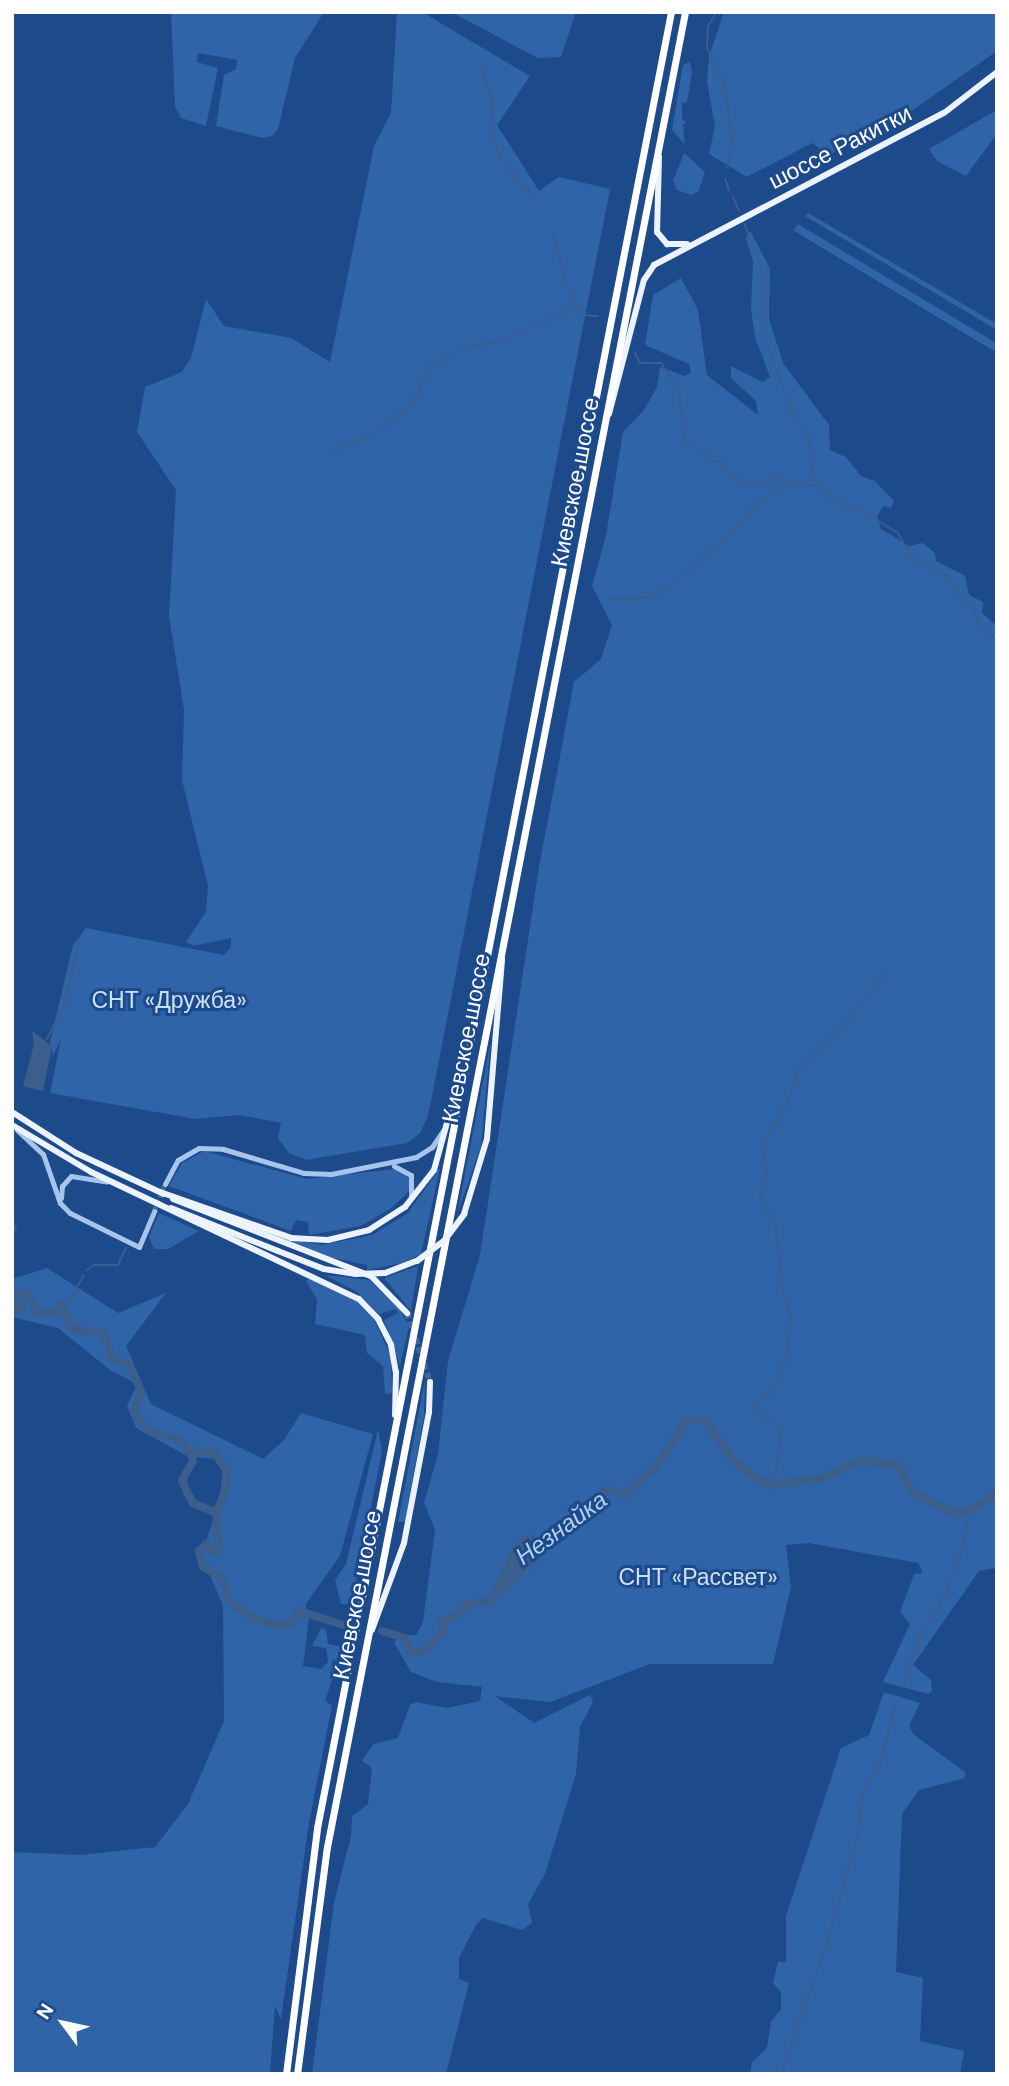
<!DOCTYPE html>
<html>
<head>
<meta charset="utf-8">
<style>
  body { margin:0 }
  #map { position:relative; width:1009px; height:2086px; overflow:hidden; background:#1c4a8a; font-family:"DM Sans",sans-serif }
  div>[style] { position:absolute }
  .green>* { inset:0; background:#2f64a8; transform-origin:0 0 }
  .water>* { inset:0; background:#3c5e8d }
  .stream>* { height:2px; margin:-1px; padding:0 1px; transform-origin:1px; border-radius:1px; background:#3c5e8d }
  .river>* { height:8px; margin:-4px; padding:0 4px; transform-origin:4px; border-radius:4px; background:#3c5e8d }
  .minor-tunnel>* { height:5px; margin-top:-2.5px; transform-origin:0; background:repeating-linear-gradient(90deg,#3e659c 0 5px,transparent 0 7.5px) }
  .major-tunnel>* { height:6px; margin-top:-3px; transform-origin:0; background:repeating-linear-gradient(90deg,#3e659c 0 6px,transparent 0 9px) }
  .minor>* { height:5px; margin:-2.5px; padding:0 2.5px; transform-origin:2.5px; border-radius:2.5px; background:#a7c5ec }
  .major>* { height:6px; margin:-3px; padding:0 3px; transform-origin:3px; border-radius:3px; background:#ecf3ff }
  .highway>* { height:7px; margin:-3.5px; padding:0 3.5px; transform-origin:3.5px; border-radius:3.5px; background:#fff }
  .major-bridge>* { height:6px; margin:-3px; padding:0 3px; transform-origin:3px; border-radius:3px; background:#ecf3ff }
  span { translate:-50% -50%; white-space:nowrap; text-align:center; line-height:1.15; -webkit-text-stroke:6px #1c4a8a; paint-order:stroke }
  .street-label { font-size:23px; color:#fff }
  .park-label { font-size:23px; color:#cce0f9 }
  .water-label { font-size:24px; color:#b2cff4; font-style:italic }
  .frame { position:absolute; inset:0; border:14px solid #fff; pointer-events:none }
  .north { position:absolute; left:28px; top:1988px; width:70px; height:70px; -webkit-text-stroke:5px #1c4a8a; paint-order:stroke; rotate:303deg; font-size:19px; font-weight:700; line-height:28px; text-align:center; color:#fff }
  .north::after { content:''; display:block; margin:auto; width:24px; height:32px; background:#fff; clip-path:polygon(50% 0,100% 100%,50% 72%,0 100%) }
</style>
</head>
<body>
<div id="map">
  <div class="green">
    <i style="clip-path:polygon(171px 12px,324px 12px,295px 58px,278px 129px,272px 136px,263px 138px,216px 126px,224px 75px,236px 69px,237px 60px,198px 53px,197px 62px,218px 68px,206px 126px,181px 118px,175px 106px)"></i>
    <i style="clip-path:polygon(397px 12px,422px 12px,530px 76px,497px 125px,539px 191px,559px 177px,610px 189px,428px 1116px,420px 1133px,407px 1143px,306px 1160px,289px 1153px,278px 1138px,281px 1123px,239px 1115px,195px 1119px,50px 1093px,61px 1039px,53px 1056px,50px 1042px,73px 945px,86px 928px,224px 955px,231px 947px,231px 938px,194px 946px,186px 942px,206px 912px,208px 886px,182px 780px,184px 710px,169px 616px,176px 490px,137px 432px,145px 387px,182px 372px,191px 358px,206px 299px,224px 326px,291px 338px,330px 362px,374px 146px,391px 113px)"></i>
    <i style="clip-path:polygon(451px 12px,576px 12px,561px 57px,538px 58px)"></i>
    <i style="clip-path:polygon(724px 12px,997px 12px,997px 51px,910px 112px,829px 155px,812px 143px,747px 177px,709px 154px,715px 126px,707px 82px,709px 56px)"></i>
    <i style="clip-path:polygon(690px 62px,692px 72px,687px 102px,682px 103px,682px 119px,687px 123px,683px 124px,685px 145px,672px 130px,683px 65px)"></i>
    <i style="clip-path:polygon(997px 110px,996px 135px,966px 176px,937px 161px,929px 149px)"></i>
    <i style="clip-path:polygon(684px 153px,705px 172px,698px 192px,691px 195px,677px 190px,673px 181px)"></i>
    <i style="clip-path:polygon(808px 213px,997px 324px,997px 330px,805px 216px)"></i>
    <i style="left:798px;top:224px;width:233px;height:8px;rotate:31deg"></i>
    <i style="clip-path:polygon(750px 231px,770px 268px,769px 319px,783px 363px,829px 425px,830px 450px,846px 457px,861px 476px,875px 481px,894px 501px,891px 508px,883px 506px,877px 517px,881px 529px,909px 546px,923px 543px,935px 553px,936px 561px,965px 576px,969px 595px,983px 602px,982px 613px,997px 626px,997px 1568px,979px 1571px,913px 1665px,931px 1680px,932px 1691px,928px 1694px,883px 1682px,910px 1624px,900px 1612px,914px 1574px,923px 1573px,918px 1563px,809px 1543px,786px 1545px,791px 1587px,773px 1664px,650px 1664px,550px 1702px,495px 1696px,534px 1723px,590px 1695px,593px 1702px,580px 1727px,576px 1774px,545px 1874px,528px 1904px,532px 1923px,522px 1930px,483px 1918px,476px 1925px,459px 1958px,459px 1979px,469px 1983px,446px 2074px,312px 2074px,334px 1903px,351px 1836px,352px 1816px,368px 1804px,372px 1768px,362px 1761px,373px 1744px,398px 1738px,410px 1705px,416px 1702px,447px 1708px,480px 1701px,482px 1687px,437px 1682px,411px 1672px,394px 1642px,401px 1635px,416px 1635px,423px 1622px,435px 1529px,424px 1503px,438px 1454px,448px 1361px,480px 1255px,539px 867px,574px 682px,601px 659px,612px 625px,592px 586px,606px 535px,623px 432px,644px 410px,657px 387px,660px 367px,685px 376px,691px 372px,689px 364px,645px 345px,653px 295px,681px 278px,698px 310px,707px 375px,758px 415px,756px 401px,731px 378px,731px 366px,763px 382px,770px 377px,755px 337px,751px 309px,753px 261px,746px 238px)"></i>
    <i style="clip-path:polygon(491px 1040px,481px 1146px,457px 1215px)"></i>
    <i style="clip-path:polygon(204px 1151px,307px 1179px,395px 1169px,410px 1178px,409px 1191px,393px 1207px,361px 1226px,309px 1235px,308px 1222px,296px 1220px,291px 1231px,169px 1186px,182px 1163px)"></i>
    <i style="clip-path:polygon(440px 1168px,421px 1254px,402px 1263px,367px 1270px,367px 1265px,314px 1254px,270px 1235px,322px 1245px,372px 1235px,408px 1213px)"></i>
    <i style="clip-path:polygon(159px 1213px,199px 1231px,168px 1249px,154px 1249px,149px 1237px)"></i>
    <i style="clip-path:polygon(418px 1266px,411px 1311px,384px 1278px)"></i>
    <i style="clip-path:polygon(47px 1268px,118px 1313px,166px 1293px,126px 1346px,151px 1404px,263px 1459px,284px 1440px,301px 1413px,373px 1434px,340px 1556px,305px 1605px,309px 1618px,303px 1666px,321px 1669px,328px 1662px,326px 1648px,312px 1646px,321px 1628px,326px 1630px,328px 1644px,343px 1647px,325px 1701px,332px 1705px,309px 1823px,281px 2019px,275px 2006px,270px 2074px,12px 2074px,12px 1852px,80px 1855px,155px 1847px,188px 1804px,224px 1721px,223px 1605px,201px 1555px,219px 1504px,224px 1460px,187px 1456px,136px 1428px,127px 1406px,137px 1384px,110px 1370px,58px 1328px,12px 1317px,12px 1279px)"></i>
    <i style="clip-path:polygon(325px 1275px,369px 1280px,399px 1308px,409px 1326px,400px 1366px,384px 1320px,398px 1313px,396px 1309px,379px 1314px,357px 1292px)"></i>
    <i style="clip-path:polygon(310px 1278px,358px 1302px,374px 1319px,391px 1357px,392px 1393px,385px 1394px,383px 1366px,367px 1353px,365px 1335px,315px 1324px,317px 1299px,306px 1281px)"></i>
    <i style="clip-path:polygon(425px 1379px,424px 1416px,405px 1522px,398px 1522px)"></i>
    <i style="clip-path:polygon(378px 1430px,382px 1451px,352px 1604px,341px 1604px,335px 1580px,346px 1564px)"></i>
    <i style="clip-path:polygon(884px 1692px,920px 1703px,909px 1726px,913px 1734px,965px 1772px,965px 1778px,919px 1790px,902px 1814px,896px 1972px,923px 1978px,920px 2041px,964px 2051px,960px 2074px,750px 2074px,752px 2062px,767px 2048px,771px 2021px,781px 2009px,781px 1992px,773px 1983px,778px 1962px,786px 1962px,786px 1916px,841px 1748px,869px 1735px)"></i>
  </div>
  <div class="water">
    <i style="clip-path:polygon(32px 1031px,52px 1046px,43px 1091px,23px 1086px,34px 1044px)"></i>
    <i style="clip-path:polygon(532px 1534px,541px 1550px,539px 1561px,502px 1595px,493px 1592px,510px 1551px,520px 1538px)"></i>
  </div>
  <div class="stream">
    <i style="left:717px;top:12px;width:17px;rotate:123deg"></i>
    <i style="left:708px;top:26px;width:22px;rotate:93deg"></i>
    <i style="left:707px;top:48px;width:43px;rotate:65.2deg"></i>
    <i style="left:725px;top:87px;width:54px;rotate:82.6deg"></i>
    <i style="left:732px;top:141px;width:27px;rotate:100deg"></i>
    <i style="left:481px;top:68px;width:36px;rotate:72deg"></i>
    <i style="left:492px;top:102px;width:27px;rotate:94deg"></i>
    <i style="left:490px;top:129px;width:30px;rotate:70deg"></i>
    <i style="left:500px;top:157px;width:56px;rotate:51.5deg"></i>
    <i style="left:725px;top:178px;width:13px;rotate:72deg"></i>
    <i style="left:733px;top:197px;width:15px;rotate:67deg"></i>
    <i style="left:744px;top:223px;width:53px;rotate:69.2deg"></i>
    <i style="left:763px;top:273px;width:58px;rotate:91deg"></i>
    <i style="left:762px;top:331px;width:86px;rotate:69.7deg"></i>
    <i style="left:792px;top:412px;width:32px;rotate:58deg"></i>
    <i style="left:809px;top:439px;width:31px;rotate:86deg"></i>
    <i style="left:811px;top:470px;width:17px;rotate:65deg"></i>
    <i style="left:818px;top:485px;width:23px;rotate:45deg"></i>
    <i style="left:834px;top:501px;width:28px;rotate:18deg"></i>
    <i style="left:861px;top:510px;width:44px;rotate:31.9deg"></i>
    <i style="left:898px;top:533px;width:27px;rotate:62deg"></i>
    <i style="left:911px;top:557px;width:41px;rotate:27.8deg"></i>
    <i style="left:947px;top:576px;width:26px;rotate:61deg"></i>
    <i style="left:960px;top:599px;width:14px;rotate:25deg"></i>
    <i style="left:973px;top:605px;width:22px;rotate:74deg"></i>
    <i style="left:979px;top:626px;width:22px;rotate:36deg"></i>
    <i style="left:553px;top:233px;width:57px;rotate:75.7deg"></i>
    <i style="left:567px;top:288px;width:32px;rotate:58deg"></i>
    <i style="left:584px;top:315px;width:14px;rotate:4deg"></i>
    <i style="left:635px;top:353px;width:11px;rotate:63deg"></i>
    <i style="left:640px;top:363px;width:21px"></i>
    <i style="left:661px;top:363px;width:34px;rotate:58deg"></i>
    <i style="left:679px;top:392px;width:47px;rotate:83.9deg"></i>
    <i style="left:684px;top:439px;width:36px;rotate:36deg"></i>
    <i style="left:713px;top:460px;width:10px;rotate:11deg"></i>
    <i style="left:723px;top:462px;width:19px;rotate:58deg"></i>
    <i style="left:733px;top:478px;width:21px;rotate:19deg"></i>
    <i style="left:753px;top:485px;width:23px;rotate:-15deg"></i>
    <i style="left:775px;top:479px;width:42px;rotate:8.1deg"></i>
    <i style="left:331px;top:452px;width:47px;rotate:-23.8deg"></i>
    <i style="left:374px;top:433px;width:47px;rotate:-36.4deg"></i>
    <i style="left:412px;top:405px;width:41px;rotate:-65.3deg"></i>
    <i style="left:429px;top:368px;width:43px;rotate:-30.7deg"></i>
    <i style="left:466px;top:346px;width:31px;rotate:-6deg"></i>
    <i style="left:497px;top:343px;width:90px;rotate:-24.9deg"></i>
    <i style="left:607px;top:599px;width:32px;rotate:-2deg"></i>
    <i style="left:639px;top:598px;width:25px;rotate:-16deg"></i>
    <i style="left:663px;top:591px;width:87px;rotate:-39.9deg"></i>
    <i style="left:730px;top:535px;width:43px;rotate:-49.7deg"></i>
    <i style="left:758px;top:502px;width:38px;rotate:-30deg"></i>
    <i style="left:47px;top:1039px;width:41px;rotate:-64.1deg"></i>
    <i style="left:65px;top:1002px;width:64px;rotate:-77.3deg"></i>
    <i style="left:12px;top:1221px;width:7px;rotate:56deg"></i>
    <i style="left:16px;top:1227px;width:8px;rotate:120deg"></i>
    <i style="left:87px;top:1270px;width:9px;rotate:-36deg"></i>
    <i style="left:94px;top:1265px;width:24px"></i>
    <i style="left:118px;top:1265px;width:19px;rotate:-65deg"></i>
    <i style="left:65px;top:1309px;width:39px;rotate:-61deg"></i>
    <i style="left:764px;top:1484px;width:16px;rotate:-40deg"></i>
    <i style="left:776px;top:1474px;width:44px;rotate:-83.5deg"></i>
    <i style="left:781px;top:1430px;width:36px;rotate:-138deg"></i>
    <i style="left:754px;top:1406px;width:26px;rotate:-40deg"></i>
    <i style="left:774px;top:1389px;width:35px;rotate:-68deg"></i>
    <i style="left:787px;top:1357px;width:42px;rotate:-84.6deg"></i>
    <i style="left:791px;top:1315px;width:24px;rotate:-109deg"></i>
    <i style="left:783px;top:1292px;width:69px;rotate:-96.6deg"></i>
    <i style="left:775px;top:1223px;width:29px;rotate:-121deg"></i>
    <i style="left:760px;top:1198px;width:24px;rotate:-73deg"></i>
    <i style="left:767px;top:1175px;width:27px;rotate:-100deg"></i>
    <i style="left:762px;top:1148px;width:49px;rotate:-60.8deg"></i>
    <i style="left:786px;top:1105px;width:40px;rotate:-69.8deg"></i>
    <i style="left:800px;top:1067px;width:47px;rotate:-43.3deg"></i>
    <i style="left:834px;top:1035px;width:83px;rotate:-49.4deg"></i>
    <i style="left:904px;top:1684px;width:51px;rotate:-71.6deg"></i>
    <i style="left:920px;top:1636px;width:36px;rotate:-56deg"></i>
    <i style="left:940px;top:1606px;width:58px;rotate:-67.8deg"></i>
    <i style="left:962px;top:1552px;width:42px;rotate:-80.3deg"></i>
    <i style="left:781px;top:2074px;width:138px;rotate:-70.5deg"></i>
    <i style="left:827px;top:1944px;width:114px;rotate:-74.3deg"></i>
    <i style="left:858px;top:1834px;width:42px;rotate:-83.2deg"></i>
    <i style="left:863px;top:1792px;width:31px;rotate:-57deg"></i>
    <i style="left:880px;top:1766px;width:68px;rotate:-75.6deg"></i>
  </div>
  <div class="river">
    <i style="left:12px;top:1312px;width:10px;rotate:-11deg"></i>
    <i style="left:22px;top:1310px;width:12px;rotate:-121deg"></i>
    <i style="left:16px;top:1300px;width:8px;rotate:-67deg"></i>
    <i style="left:19px;top:1293px;width:8px;rotate:7deg"></i>
    <i style="left:27px;top:1294px;width:22px;rotate:60deg"></i>
    <i style="left:38px;top:1313px;width:15px"></i>
    <i style="left:53px;top:1313px;width:12px;rotate:-48deg"></i>
    <i style="left:61px;top:1304px;width:27px;rotate:66deg"></i>
    <i style="left:72px;top:1329px;width:32px;rotate:7deg"></i>
    <i style="left:104px;top:1333px;width:26px;rotate:72deg"></i>
    <i style="left:112px;top:1358px;width:19px;rotate:21deg"></i>
    <i style="left:130px;top:1365px;width:28px;rotate:67deg"></i>
    <i style="left:141px;top:1391px;width:22px;rotate:108deg"></i>
    <i style="left:134px;top:1412px;width:24px;rotate:52deg"></i>
    <i style="left:149px;top:1431px;width:35px;rotate:18deg"></i>
    <i style="left:182px;top:1442px;width:11px;rotate:56deg"></i>
    <i style="left:188px;top:1451px;width:26px;rotate:2deg"></i>
    <i style="left:214px;top:1452px;width:23px;rotate:56deg"></i>
    <i style="left:227px;top:1471px;width:21px;rotate:95deg"></i>
    <i style="left:225px;top:1492px;width:23px;rotate:113deg"></i>
    <i style="left:216px;top:1513px;width:33px;rotate:85deg"></i>
    <i style="left:219px;top:1546px;width:8px;rotate:130deg"></i>
    <i style="left:214px;top:1552px;width:11px;rotate:-135deg"></i>
    <i style="left:206px;top:1544px;width:10px;rotate:135deg"></i>
    <i style="left:199px;top:1551px;width:16px;rotate:76deg"></i>
    <i style="left:203px;top:1567px;width:21px;rotate:29deg"></i>
    <i style="left:221px;top:1577px;width:25px;rotate:72deg"></i>
    <i style="left:229px;top:1601px;width:29px;rotate:36deg"></i>
    <i style="left:252px;top:1618px;width:30px;rotate:15deg"></i>
    <i style="left:281px;top:1626px;width:12px;rotate:-20deg"></i>
    <i style="left:292px;top:1622px;width:13px;rotate:-58deg"></i>
    <i style="left:299px;top:1611px;width:50px;rotate:17.4deg"></i>
    <i style="left:190px;top:1451px;width:10px;rotate:73deg"></i>
    <i style="left:193px;top:1461px;width:22px;rotate:120deg"></i>
    <i style="left:182px;top:1480px;width:13px;rotate:67deg"></i>
    <i style="left:187px;top:1492px;width:13px;rotate:61deg"></i>
    <i style="left:193px;top:1503px;width:25px;rotate:23deg"></i>
    <i style="left:529px;top:1550px;width:99px;rotate:-38deg"></i>
    <i style="left:607px;top:1489px;width:19px;rotate:16deg"></i>
    <i style="left:625px;top:1494px;width:40px;rotate:-41deg"></i>
    <i style="left:655px;top:1468px;width:56px;rotate:-56.6deg"></i>
    <i style="left:686px;top:1421px;width:19px;rotate:-6deg"></i>
    <i style="left:705px;top:1419px;width:52px;rotate:56deg"></i>
    <i style="left:734px;top:1462px;width:42px;rotate:34.4deg"></i>
    <i style="left:769px;top:1486px;width:55px;rotate:-8.4deg"></i>
    <i style="left:823px;top:1478px;width:43px;rotate:-24.8deg"></i>
    <i style="left:862px;top:1460px;width:37px;rotate:9deg"></i>
    <i style="left:899px;top:1466px;width:28px;rotate:63deg"></i>
    <i style="left:912px;top:1491px;width:43px;rotate:28.9deg"></i>
    <i style="left:950px;top:1512px;width:19px;rotate:-3deg"></i>
    <i style="left:969px;top:1511px;width:33px;rotate:-33deg"></i>
    <i style="left:382px;top:1631px;width:24px;rotate:17deg"></i>
    <i style="left:405px;top:1638px;width:15px;rotate:74deg"></i>
    <i style="left:409px;top:1652px;width:15px;rotate:-8deg"></i>
    <i style="left:424px;top:1650px;width:27px;rotate:-42deg"></i>
    <i style="left:444px;top:1632px;width:11px;rotate:-105deg"></i>
    <i style="left:441px;top:1621px;width:15px;rotate:-16deg"></i>
    <i style="left:455px;top:1617px;width:18px;rotate:-45deg"></i>
    <i style="left:468px;top:1604px;width:25px;rotate:-9deg"></i>
    <i style="left:493px;top:1600px;width:15px;rotate:-67deg"></i>
  </div>
  <div class="minor-tunnel">
    <i style="left:154px;top:1211px;width:29px;rotate:-68deg"></i>
  </div>
  <div class="major-tunnel">
    <i style="left:407px;top:1313px;width:73px;rotate:71.6deg"></i>
  </div>
  <div class="minor">
    <i style="left:17px;top:1130px;width:35px;rotate:43deg"></i>
    <i style="left:43px;top:1154px;width:52px;rotate:70.9deg"></i>
    <i style="left:60px;top:1203px;width:14px;rotate:45deg"></i>
    <i style="left:70px;top:1213px;width:77px;rotate:26.2deg"></i>
    <i style="left:139px;top:1247px;width:39px;rotate:-67deg"></i>
    <i style="left:394px;top:1166px;width:19px;rotate:28deg"></i>
    <i style="left:411px;top:1175px;width:21px;rotate:90deg"></i>
    <i style="left:165px;top:1184px;width:27px;rotate:-62deg"></i>
    <i style="left:178px;top:1160px;width:24px;rotate:-30deg"></i>
    <i style="left:199px;top:1148px;width:24px;rotate:2deg"></i>
    <i style="left:223px;top:1149px;width:84px;rotate:16.5deg"></i>
    <i style="left:304px;top:1173px;width:27px;rotate:2deg"></i>
    <i style="left:331px;top:1174px;width:87px;rotate:-11.3deg"></i>
    <i style="left:416px;top:1157px;width:19px;rotate:-32deg"></i>
    <i style="left:432px;top:1147px;width:22px;rotate:-56deg"></i>
    <i style="left:61px;top:1198px;width:12px;rotate:-85deg"></i>
    <i style="left:62px;top:1186px;width:13px;rotate:-48deg"></i>
    <i style="left:71px;top:1176px;width:36px;rotate:9deg"></i>
  </div>
  <div class="major">
    <i style="left:659px;top:157px;width:75px;rotate:91.5deg"></i>
    <i style="left:657px;top:232px;width:16px;rotate:50deg"></i>
    <i style="left:667px;top:244px;width:20px"></i>
    <i style="left:609px;top:414px;width:138px;rotate:-75.4deg"></i>
    <i style="left:644px;top:280px;width:18px;rotate:-56deg"></i>
    <i style="left:654px;top:265px;width:327px;rotate:-27.7deg"></i>
    <i style="left:944px;top:113px;width:67px;rotate:-37.7deg"></i>
    <i style="left:12px;top:1112px;width:76px;rotate:32.6deg"></i>
    <i style="left:76px;top:1153px;width:97px;rotate:25deg"></i>
    <i style="left:12px;top:1125px;width:92px;rotate:30.7deg"></i>
    <i style="left:91px;top:1172px;width:297px;rotate:25.4deg"></i>
    <i style="left:359px;top:1299px;width:28px;rotate:46deg"></i>
    <i style="left:378px;top:1319px;width:29px;rotate:63deg"></i>
    <i style="left:391px;top:1345px;width:27px;rotate:80deg"></i>
    <i style="left:396px;top:1372px;width:43px;rotate:91.3deg"></i>
    <i style="left:487px;top:1139px;width:180px;rotate:-85.2deg"></i>
    <i style="left:160px;top:1192px;width:139px;rotate:19.3deg"></i>
    <i style="left:291px;top:1238px;width:37px;rotate:3deg"></i>
    <i style="left:328px;top:1240px;width:42px;rotate:-13.7deg"></i>
    <i style="left:369px;top:1230px;width:43px;rotate:-32.6deg"></i>
    <i style="left:405px;top:1207px;width:47px;rotate:-51.9deg"></i>
    <i style="left:434px;top:1170px;width:106px;rotate:-74.6deg"></i>
    <i style="left:173px;top:1199px;width:212px;rotate:21.3deg"></i>
    <i style="left:371px;top:1276px;width:52px;rotate:45.8deg"></i>
    <i style="left:171px;top:1208px;width:115px;rotate:21.9deg"></i>
    <i style="left:372px;top:1630px;width:93px;rotate:-69.8deg"></i>
    <i style="left:404px;top:1543px;width:133px;rotate:-79.2deg"></i>
    <i style="left:429px;top:1412px;width:30px;rotate:-88deg"></i>
  </div>
  <div class="highway">
    <i style="left:286px;top:2074px;width:248px;rotate:-82.8deg"></i>
    <i style="left:317px;top:1828px;width:1850px;rotate:-78.97deg"></i>
    <i style="left:297px;top:2074px;width:229px;rotate:-82.5deg"></i>
    <i style="left:327px;top:1847px;width:1870px;rotate:-78.96deg"></i>
  </div>
  <div class="major-bridge">
    <i style="left:278px;top:1251px;width:49px;rotate:21.4deg"></i>
    <i style="left:324px;top:1269px;width:31px;rotate:9deg"></i>
    <i style="left:355px;top:1274px;width:30px;rotate:-2deg"></i>
    <i style="left:385px;top:1273px;width:34px;rotate:-21deg"></i>
    <i style="left:417px;top:1261px;width:34px;rotate:-37deg"></i>
    <i style="left:444px;top:1241px;width:34px;rotate:-53deg"></i>
    <i style="left:464px;top:1214px;width:78px;rotate:-73deg"></i>
  </div>
  <div class="street-label">
    <span style="left:840px;top:147px;rotate:-27deg">шоссе Ракитки</span>
    <span style="left:575px;top:482px;rotate:-79deg">Киевское шоссе</span>
    <span style="left:466px;top:1038px;rotate:-79deg">Киевское шоссе</span>
    <span style="left:357px;top:1595px;rotate:-79deg">Киевское шоссе</span>
  </div>
  <div class="park-label">
    <span style="left:169px;top:1000px">СНТ «Дружба»</span>
    <span style="left:698px;top:1577px">СНТ «Рассвет»</span>
  </div>
  <div class="water-label">
    <span style="left:561px;top:1528px;rotate:-36deg">Незнайка</span>
  </div>
  <div class="frame"></div>
  <div class="north">N</div>
</div>
</body>
</html>
